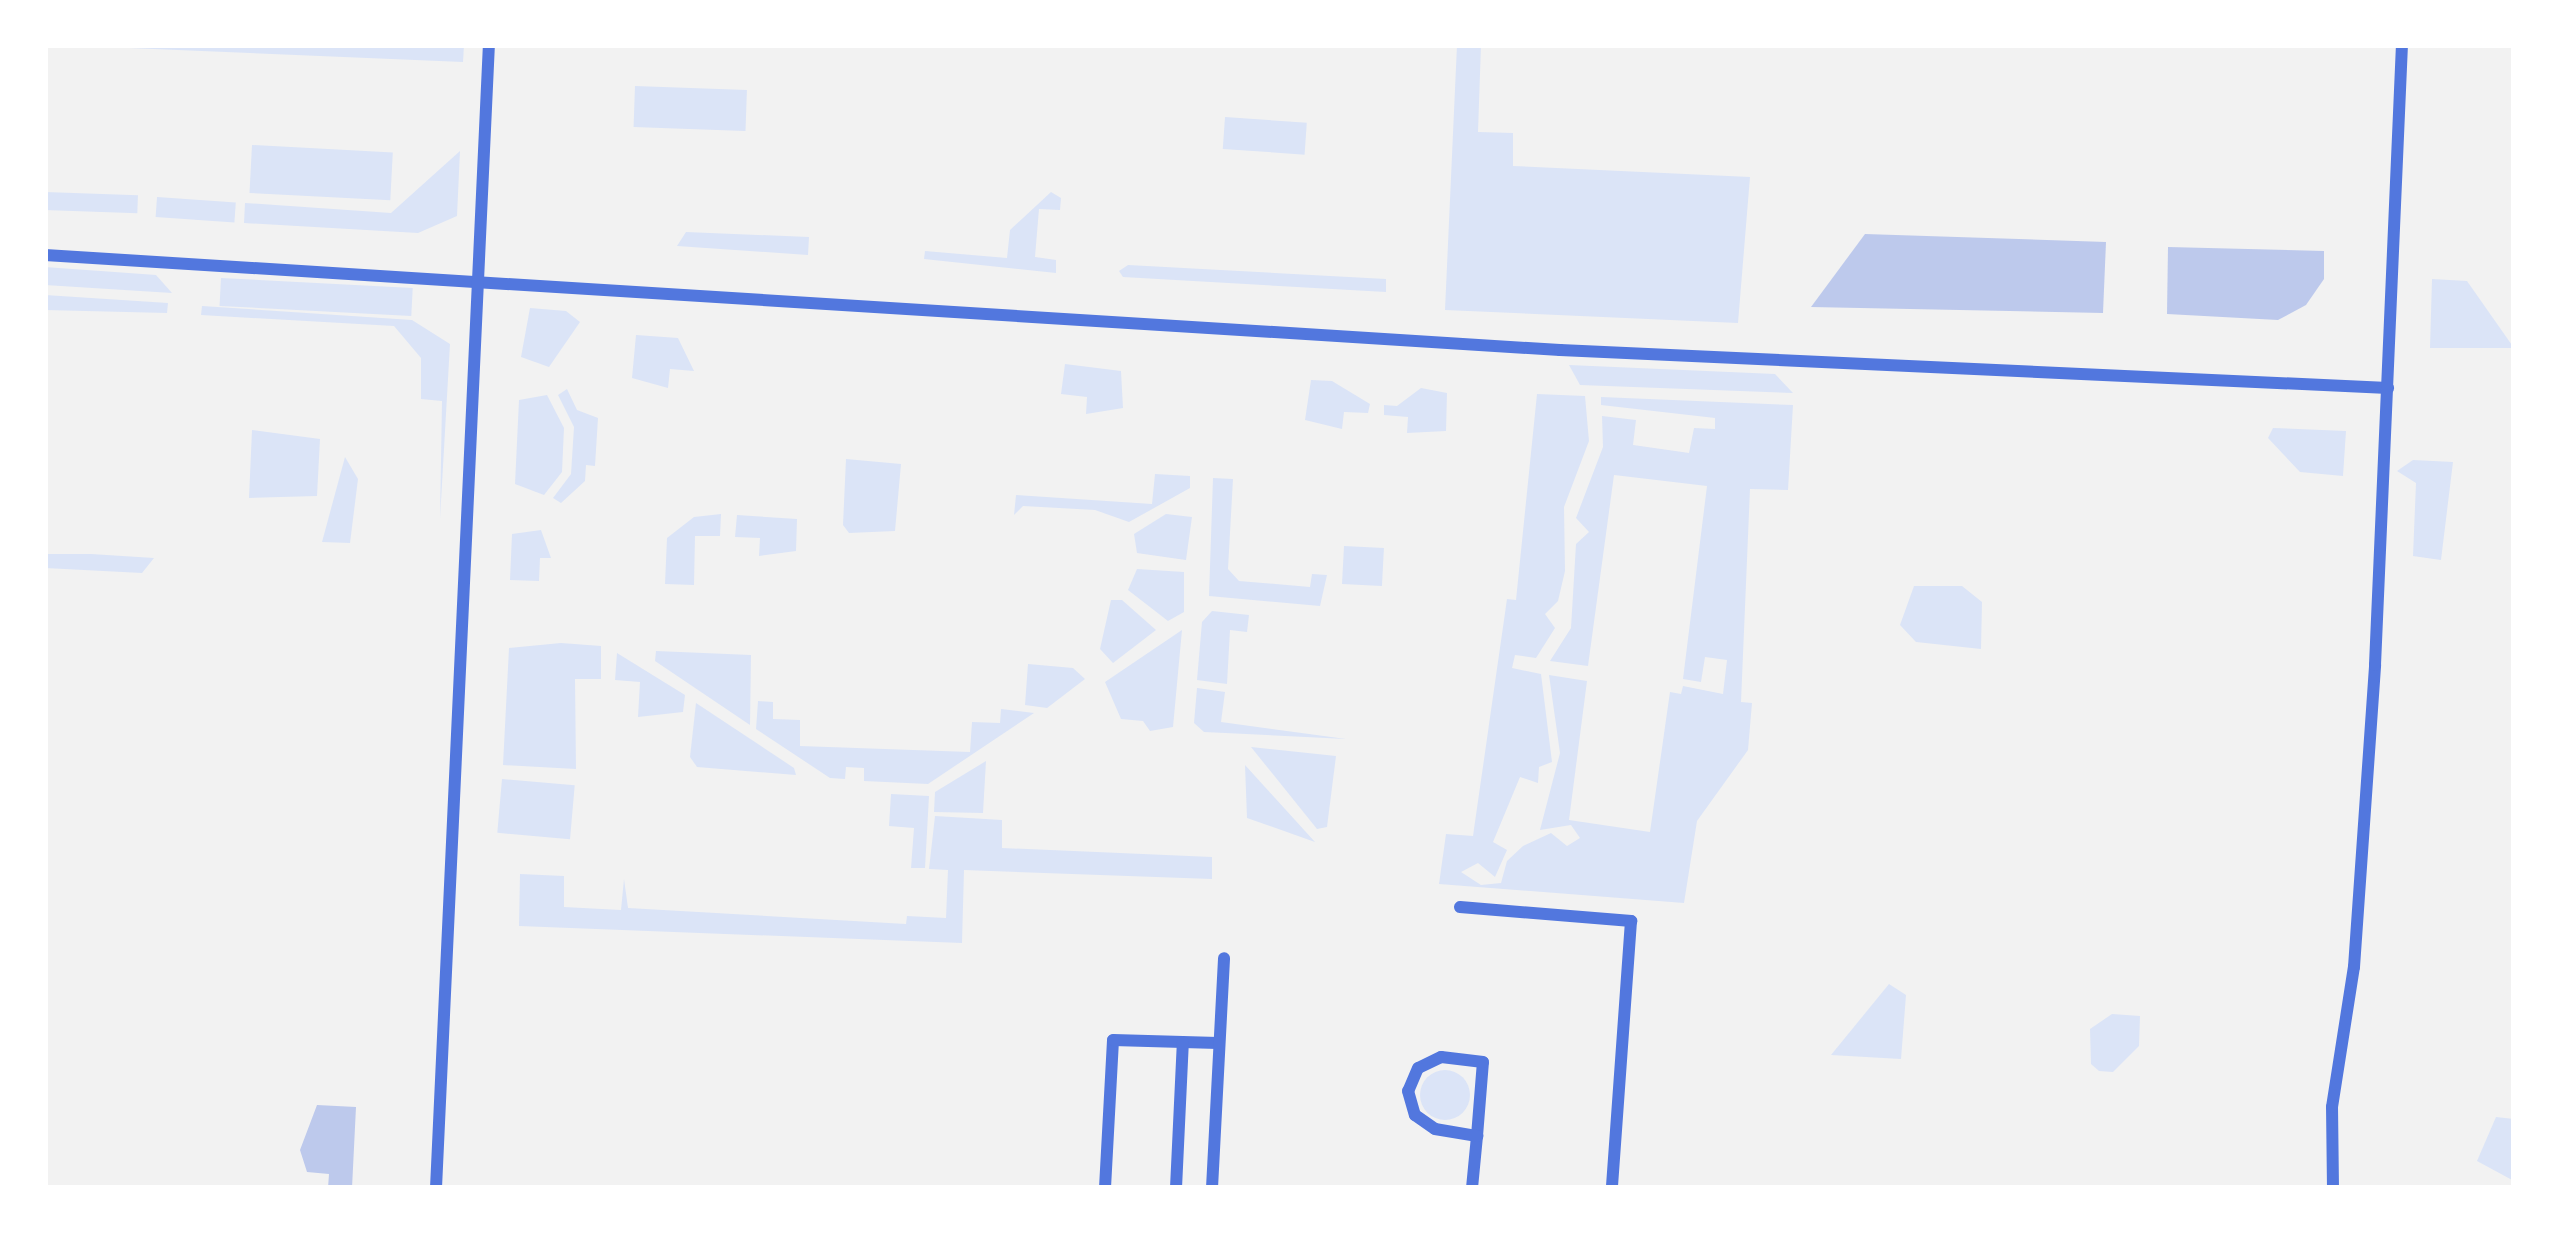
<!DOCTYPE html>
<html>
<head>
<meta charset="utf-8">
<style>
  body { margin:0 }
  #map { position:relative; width:2559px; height:1233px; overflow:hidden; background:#f2f2f2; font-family:Raleway,sans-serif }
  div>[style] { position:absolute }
  .green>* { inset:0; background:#dbe4f7; transform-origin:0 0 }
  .round { border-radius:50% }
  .building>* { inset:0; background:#bdc9ec }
  .minor>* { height:12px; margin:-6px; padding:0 6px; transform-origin:6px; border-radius:6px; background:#5277de }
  span { translate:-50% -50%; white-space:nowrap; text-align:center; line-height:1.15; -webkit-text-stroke:9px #fff; paint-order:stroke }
  .frame { position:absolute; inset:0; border:48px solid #fff; pointer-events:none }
</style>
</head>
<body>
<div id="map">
  <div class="green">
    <i style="clip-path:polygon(57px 45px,464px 45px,463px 62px)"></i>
    <i style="clip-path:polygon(1457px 45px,1481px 45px,1478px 132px,1513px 133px,1513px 166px,1750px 177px,1738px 323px,1445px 310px)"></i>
    <i style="left:635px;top:86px;width:112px;height:41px;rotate:2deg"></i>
    <i style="left:1225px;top:117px;width:82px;height:32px;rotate:4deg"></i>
    <i style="left:252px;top:145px;width:141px;height:48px;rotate:3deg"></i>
    <i style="clip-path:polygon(460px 151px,457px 216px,418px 233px,244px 223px,245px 203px,391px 213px)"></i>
    <i style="left:45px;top:192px;width:93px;height:18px;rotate:2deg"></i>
    <i style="clip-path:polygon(1051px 192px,1061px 198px,1060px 210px,1039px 209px,1035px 257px,1056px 260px,1056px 273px,924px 259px,925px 251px,1007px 258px,1010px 230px)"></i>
    <i style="left:157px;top:197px;width:79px;height:20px;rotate:4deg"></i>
    <i style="clip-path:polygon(686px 232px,809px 237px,808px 255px,677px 246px)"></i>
    <i style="clip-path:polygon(1128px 265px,1386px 279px,1386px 292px,1123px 277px,1119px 271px)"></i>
    <i style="clip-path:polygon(45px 267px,156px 275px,172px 293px,45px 285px)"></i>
    <i style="left:221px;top:278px;width:192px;height:28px;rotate:3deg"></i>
    <i style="clip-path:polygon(2432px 279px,2467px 281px,2514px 348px,2430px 348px)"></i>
    <i style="clip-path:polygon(45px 295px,168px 303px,167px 313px,45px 310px)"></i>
    <i style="clip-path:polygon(202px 306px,412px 320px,450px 344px,440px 519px,442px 401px,421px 399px,421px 358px,394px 326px,201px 315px)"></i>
    <i style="clip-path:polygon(530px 308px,566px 311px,580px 322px,549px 367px,521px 357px)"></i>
    <i style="clip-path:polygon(636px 335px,678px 338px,694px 371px,670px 369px,668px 388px,632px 378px)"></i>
    <i style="clip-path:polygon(1065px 364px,1121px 371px,1123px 408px,1086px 414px,1087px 397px,1061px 394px)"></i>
    <i style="clip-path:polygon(1569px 365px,1775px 374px,1793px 393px,1580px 385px)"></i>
    <i style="clip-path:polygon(1311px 380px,1332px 381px,1370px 404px,1368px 413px,1344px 412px,1342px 429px,1305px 420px)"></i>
    <i style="clip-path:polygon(1421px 388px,1447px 393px,1446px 431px,1407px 433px,1408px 417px,1384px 415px,1384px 405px,1397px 406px)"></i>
    <i style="clip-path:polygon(567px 389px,577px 410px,598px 418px,595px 466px,586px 465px,585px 481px,561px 503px,553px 498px,571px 474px,574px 427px,558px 395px)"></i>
    <i style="clip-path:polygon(1537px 394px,1585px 396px,1589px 441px,1564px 507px,1565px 571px,1558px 601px,1545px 614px,1555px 628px,1536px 658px,1515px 655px,1512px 668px,1541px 674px,1552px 762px,1539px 767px,1538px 783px,1520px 777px,1493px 842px,1507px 850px,1495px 877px,1478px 863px,1461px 872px,1481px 885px,1501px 883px,1507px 861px,1523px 846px,1551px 833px,1567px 846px,1580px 838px,1571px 825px,1540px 830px,1560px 753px,1549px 675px,1587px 681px,1569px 820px,1650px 832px,1670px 692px,1681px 694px,1683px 686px,1723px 694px,1727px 660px,1705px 657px,1701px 682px,1683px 679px,1707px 486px,1614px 475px,1588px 666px,1550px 661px,1571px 628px,1576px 544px,1589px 532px,1576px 518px,1603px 447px,1602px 416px,1636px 420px,1633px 445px,1689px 453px,1694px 428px,1715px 429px,1715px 418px,1601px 405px,1601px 397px,1793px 405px,1788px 490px,1750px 489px,1741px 702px,1752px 703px,1748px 750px,1697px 821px,1684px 903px,1439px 884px,1446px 834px,1473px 836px,1507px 599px,1516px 600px)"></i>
    <i style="clip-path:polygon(547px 395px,564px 428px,562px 472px,544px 495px,515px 484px,519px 400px)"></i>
    <i style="clip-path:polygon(2273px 428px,2346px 431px,2343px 476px,2300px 472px,2268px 438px)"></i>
    <i style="clip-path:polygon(252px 430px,320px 439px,317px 496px,249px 498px)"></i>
    <i style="clip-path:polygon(345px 457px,358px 479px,350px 543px,322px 542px)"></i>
    <i style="clip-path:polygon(846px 459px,901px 464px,895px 531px,849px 533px,843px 525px)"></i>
    <i style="clip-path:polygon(2413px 460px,2453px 462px,2441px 560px,2413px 556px,2416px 483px,2397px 471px)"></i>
    <i style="clip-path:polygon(1155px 474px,1190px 476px,1190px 488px,1129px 522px,1095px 510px,1023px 506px,1014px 515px,1016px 495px,1152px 504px)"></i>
    <i style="clip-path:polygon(1213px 478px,1233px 479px,1228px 569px,1239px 581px,1310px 587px,1312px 574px,1327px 575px,1320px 606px,1209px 596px)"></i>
    <i style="clip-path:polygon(721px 514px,720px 536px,695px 536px,694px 585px,665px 584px,667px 538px,694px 517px)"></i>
    <i style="clip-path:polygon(1166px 514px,1192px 517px,1186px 560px,1137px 553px,1134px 534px)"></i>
    <i style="clip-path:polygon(737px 515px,797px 519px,796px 551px,759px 556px,760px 538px,735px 537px)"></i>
    <i style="clip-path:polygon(541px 530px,551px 558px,540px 558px,539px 581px,510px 580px,512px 534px)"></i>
    <i style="left:1344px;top:546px;width:40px;height:38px;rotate:3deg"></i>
    <i style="clip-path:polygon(45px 554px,91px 554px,154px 558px,142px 573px,45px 568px)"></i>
    <i style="clip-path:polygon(1137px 569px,1184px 572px,1184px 612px,1168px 621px,1128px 590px)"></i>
    <i style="clip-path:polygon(1914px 586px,1962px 586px,1982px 602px,1981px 649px,1916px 642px,1900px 625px)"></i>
    <i style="clip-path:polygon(1111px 600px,1122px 600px,1156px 630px,1113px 663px,1100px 649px)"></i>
    <i style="clip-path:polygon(1212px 611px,1249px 615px,1247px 632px,1230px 630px,1227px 684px,1197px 680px,1202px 622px)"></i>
    <i style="clip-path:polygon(1182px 630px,1173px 727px,1150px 731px,1143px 721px,1121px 719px,1105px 682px)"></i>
    <i style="clip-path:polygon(561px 643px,601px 646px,601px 679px,575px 679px,576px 769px,503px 765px,509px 648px)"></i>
    <i style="clip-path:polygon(656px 651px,751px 655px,750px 725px,655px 661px)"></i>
    <i style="clip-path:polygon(617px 653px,685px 695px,683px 712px,638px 717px,640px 682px,615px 680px)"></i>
    <i style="clip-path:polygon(1028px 664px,1073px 668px,1085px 679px,1047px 708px,1025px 705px)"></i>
    <i style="clip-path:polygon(1197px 688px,1225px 692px,1221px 722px,1346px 739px,1204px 732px,1194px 723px)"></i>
    <i style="clip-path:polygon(758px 701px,773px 702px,773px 719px,800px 720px,800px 746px,970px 752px,972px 722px,1000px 723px,1001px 709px,1034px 713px,928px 784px,864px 781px,864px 768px,846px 767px,845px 779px,830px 778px,756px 729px)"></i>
    <i style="clip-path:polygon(696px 703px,794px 768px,796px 775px,697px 767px,690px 757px)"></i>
    <i style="clip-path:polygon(1251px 747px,1336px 756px,1327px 827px,1317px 829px)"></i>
    <i style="clip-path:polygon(986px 761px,983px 813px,934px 812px,935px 792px)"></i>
    <i style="clip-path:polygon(1245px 765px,1315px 842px,1247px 818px)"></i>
    <i style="left:502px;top:779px;width:73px;height:54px;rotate:5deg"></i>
    <i style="clip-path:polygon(891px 794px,929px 796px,925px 868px,911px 868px,914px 828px,889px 826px)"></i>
    <i style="clip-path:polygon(935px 816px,1002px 820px,1002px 848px,1212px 857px,1212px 879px,964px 870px,962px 943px,519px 926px,520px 874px,564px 876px,564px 907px,621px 910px,624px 879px,628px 908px,906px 924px,907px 916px,946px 918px,948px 870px,929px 869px)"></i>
    <i style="clip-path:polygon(1889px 984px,1906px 995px,1901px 1059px,1831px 1055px)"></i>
    <i style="clip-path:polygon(2112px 1014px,2140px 1016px,2139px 1046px,2113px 1072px,2099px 1071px,2091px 1064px,2090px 1029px)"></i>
    <i class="round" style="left:1420px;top:1070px;width:50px;height:50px"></i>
    <i style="clip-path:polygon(2496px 1117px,2514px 1119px,2514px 1181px,2477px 1161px)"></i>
  </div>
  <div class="building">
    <i style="clip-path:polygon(1865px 234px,2106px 242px,2103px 313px,1811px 307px)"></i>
    <i style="clip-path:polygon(2168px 247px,2324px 251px,2324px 279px,2306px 305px,2278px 320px,2167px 314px)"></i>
    <i style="clip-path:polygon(317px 1105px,356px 1107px,352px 1188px,328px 1188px,329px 1174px,307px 1172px,300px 1150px)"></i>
  </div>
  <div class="minor">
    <i style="left:45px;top:255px;width:1518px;rotate:3.59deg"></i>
    <i style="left:1560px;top:350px;width:829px;rotate:2.63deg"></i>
    <i style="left:1460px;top:907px;width:172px;rotate:4.7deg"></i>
    <i style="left:1631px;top:921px;width:268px;rotate:94.1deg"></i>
    <i style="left:436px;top:1188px;width:1144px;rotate:-87.35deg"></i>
    <i style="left:1105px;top:1188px;width:148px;rotate:-86.9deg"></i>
    <i style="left:1113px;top:1040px;width:105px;rotate:1.6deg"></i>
    <i style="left:1176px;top:1188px;width:146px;rotate:-87.3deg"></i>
    <i style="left:1212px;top:1188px;width:230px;rotate:-87deg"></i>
    <i style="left:1472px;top:1188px;width:52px;rotate:-84.5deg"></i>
    <i style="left:1477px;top:1136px;width:74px;rotate:-85.4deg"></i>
    <i style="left:1483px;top:1062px;width:42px;rotate:-173.2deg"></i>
    <i style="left:1441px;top:1057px;width:25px;rotate:154deg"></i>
    <i style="left:1418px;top:1068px;width:25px;rotate:113deg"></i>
    <i style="left:1408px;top:1091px;width:25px;rotate:74deg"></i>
    <i style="left:1415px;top:1115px;width:24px;rotate:35deg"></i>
    <i style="left:1435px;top:1129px;width:43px;rotate:9.5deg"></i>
    <i style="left:2333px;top:1188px;width:81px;rotate:-90.7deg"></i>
    <i style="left:2332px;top:1107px;width:142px;rotate:-81.1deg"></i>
    <i style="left:2354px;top:967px;width:303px;rotate:-86deg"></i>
    <i style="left:2375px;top:665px;width:621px;rotate:-87.51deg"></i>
  </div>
  <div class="frame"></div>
</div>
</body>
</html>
